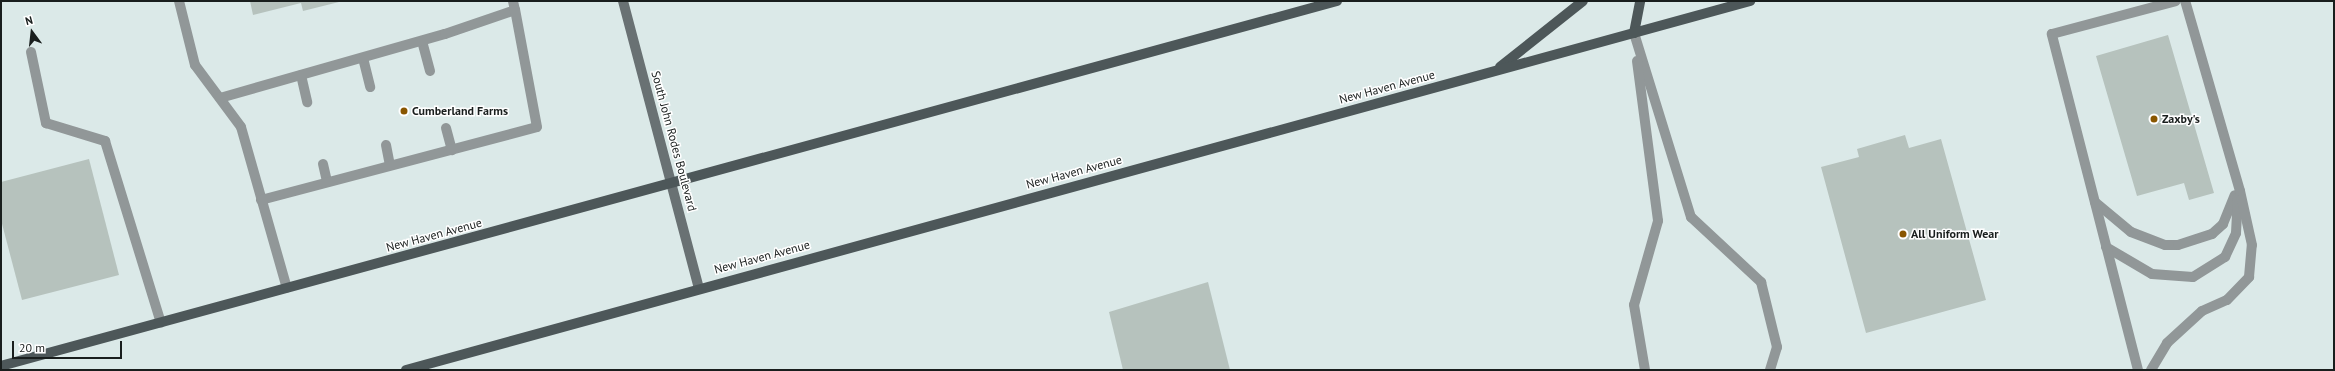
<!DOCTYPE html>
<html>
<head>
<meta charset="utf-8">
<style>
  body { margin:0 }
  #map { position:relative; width:2335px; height:371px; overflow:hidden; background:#dbe9e8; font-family:"PT Sans",sans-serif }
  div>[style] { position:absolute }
  .building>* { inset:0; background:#b6c2bd }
  .lane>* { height:10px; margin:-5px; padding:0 5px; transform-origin:5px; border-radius:5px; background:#919798 }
  .secondary>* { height:10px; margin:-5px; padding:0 5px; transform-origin:5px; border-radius:5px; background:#697173 }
  .primary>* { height:10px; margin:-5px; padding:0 5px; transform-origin:5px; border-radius:5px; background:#4d5759 }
  .dots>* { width:11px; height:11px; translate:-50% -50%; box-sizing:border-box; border:2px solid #fff; border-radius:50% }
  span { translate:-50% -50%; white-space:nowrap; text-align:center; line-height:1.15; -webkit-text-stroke:3px #fff; paint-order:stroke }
  .street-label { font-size:12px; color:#191e1d }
  .poi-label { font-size:12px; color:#191e1d; font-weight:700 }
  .left { translate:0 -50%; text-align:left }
  .frame { position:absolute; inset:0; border:2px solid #191e1d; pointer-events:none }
  .north { position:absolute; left:12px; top:12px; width:40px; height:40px; -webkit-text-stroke:3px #fff; paint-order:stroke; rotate:345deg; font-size:11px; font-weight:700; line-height:16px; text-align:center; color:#191e1d }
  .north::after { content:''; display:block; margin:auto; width:14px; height:18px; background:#191e1d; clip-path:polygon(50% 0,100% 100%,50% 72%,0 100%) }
  .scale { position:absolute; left:12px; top:341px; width:110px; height:18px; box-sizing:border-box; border:2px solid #191e1d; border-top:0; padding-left:5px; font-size:12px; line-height:14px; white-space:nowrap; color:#191e1d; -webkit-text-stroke:3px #fff; paint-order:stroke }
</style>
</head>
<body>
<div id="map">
  <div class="building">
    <i style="clip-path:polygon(250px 1px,339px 1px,339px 2px,303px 11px,301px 3px,253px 15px)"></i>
    <i style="clip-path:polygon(2168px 35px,2214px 193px,2189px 200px,2184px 183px,2137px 196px,2096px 56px)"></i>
    <i style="clip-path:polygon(1905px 135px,1909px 148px,1941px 139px,1986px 300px,1866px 333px,1821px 167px,1859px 157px,1857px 149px)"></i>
    <i style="clip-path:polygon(89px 159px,119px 275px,22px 300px,1px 220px,1px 182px)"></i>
    <i style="clip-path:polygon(1208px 282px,1230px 370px,1123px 370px,1109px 312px)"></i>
  </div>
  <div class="lane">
    <i style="left:179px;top:1px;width:66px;rotate:76deg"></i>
    <i style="left:195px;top:65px;width:77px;rotate:53.4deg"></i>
    <i style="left:241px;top:127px;width:167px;rotate:74.1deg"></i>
    <i style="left:1634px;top:33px;width:193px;rotate:72.8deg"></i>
    <i style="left:1691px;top:217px;width:96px;rotate:42.9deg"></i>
    <i style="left:1761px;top:282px;width:67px;rotate:76.2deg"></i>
    <i style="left:1777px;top:347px;width:24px;rotate:107deg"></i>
    <i style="left:422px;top:41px;width:31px;rotate:75deg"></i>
    <i style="left:31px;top:52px;width:73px;rotate:78.1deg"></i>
    <i style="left:46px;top:123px;width:62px;rotate:17deg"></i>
    <i style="left:105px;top:141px;width:190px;rotate:72.9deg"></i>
    <i style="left:363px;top:58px;width:30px;rotate:76deg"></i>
    <i style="left:1637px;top:61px;width:161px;rotate:82.5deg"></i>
    <i style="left:1658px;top:221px;width:87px;rotate:105.9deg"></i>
    <i style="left:1634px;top:305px;width:66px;rotate:80.4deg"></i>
    <i style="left:301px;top:75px;width:28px;rotate:77deg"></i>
    <i style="left:220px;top:98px;width:234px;rotate:-15.9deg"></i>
    <i style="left:445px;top:34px;width:74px;rotate:-18.9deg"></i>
    <i style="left:515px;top:10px;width:9px;rotate:-103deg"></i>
    <i style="left:446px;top:128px;width:23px;rotate:75deg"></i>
    <i style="left:386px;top:145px;width:20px;rotate:79deg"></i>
    <i style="left:323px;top:164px;width:18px;rotate:77deg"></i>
    <i style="left:261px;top:200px;width:285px;rotate:-14.8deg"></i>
    <i style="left:537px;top:127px;width:119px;rotate:-100.6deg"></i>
    <i style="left:2095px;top:202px;width:47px;rotate:39.8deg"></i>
    <i style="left:2131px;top:232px;width:36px;rotate:21deg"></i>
    <i style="left:2165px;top:245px;width:13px"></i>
    <i style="left:2178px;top:245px;width:36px;rotate:-18deg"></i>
    <i style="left:2212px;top:234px;width:15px;rotate:-42deg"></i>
    <i style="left:2223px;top:224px;width:31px;rotate:-68deg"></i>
    <i style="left:2106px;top:247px;width:53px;rotate:30.4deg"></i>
    <i style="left:2152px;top:274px;width:41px;rotate:4.2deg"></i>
    <i style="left:2193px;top:277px;width:38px;rotate:-32deg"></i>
    <i style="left:2225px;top:257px;width:26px;rotate:-65deg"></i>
    <i style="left:2236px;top:233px;width:36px;rotate:-87deg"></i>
    <i style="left:2138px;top:370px;width:347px;rotate:-104.4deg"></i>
    <i style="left:2052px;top:34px;width:128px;rotate:-14.9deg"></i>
    <i style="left:2151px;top:370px;width:31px;rotate:-59deg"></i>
    <i style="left:2167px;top:343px;width:47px;rotate:-42.4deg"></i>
    <i style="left:2202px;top:311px;width:27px;rotate:-24deg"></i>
    <i style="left:2227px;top:300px;width:32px;rotate:-46deg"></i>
    <i style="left:2249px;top:277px;width:32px;rotate:-85deg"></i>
    <i style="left:2252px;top:245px;width:55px;rotate:-102.5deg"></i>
    <i style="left:2240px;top:191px;width:198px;rotate:-106.1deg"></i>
  </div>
  <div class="secondary">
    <i style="left:623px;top:1px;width:297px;rotate:75.2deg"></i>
  </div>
  <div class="primary">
    <i style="left:1634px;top:33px;width:33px;rotate:-79deg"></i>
    <i style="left:1500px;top:67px;width:106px;rotate:-38.5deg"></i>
    <i style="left:1px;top:366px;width:1385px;rotate:-15.28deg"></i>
    <i style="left:406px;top:370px;width:1394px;rotate:-15.35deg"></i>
  </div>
  <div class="dots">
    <i style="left:404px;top:111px;background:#895600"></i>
    <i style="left:2154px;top:119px;background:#895600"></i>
    <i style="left:1903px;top:234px;background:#895600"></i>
  </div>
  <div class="street-label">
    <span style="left:1387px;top:87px;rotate:-15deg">New Haven Avenue</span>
    <span style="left:674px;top:141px;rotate:75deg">South John Rodes Boulevard</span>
    <span style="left:1074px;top:172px;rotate:-15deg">New Haven Avenue</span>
    <span style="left:434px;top:235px;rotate:-15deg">New Haven Avenue</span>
    <span style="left:762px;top:257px;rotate:-15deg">New Haven Avenue</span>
  </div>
  <div class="poi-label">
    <span class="left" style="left:412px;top:111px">Cumberland Farms</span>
    <span class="left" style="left:2162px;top:119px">Zaxby's</span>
    <span class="left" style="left:1911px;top:234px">All Uniform Wear</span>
  </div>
  <div class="frame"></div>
  <div class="north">N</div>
  <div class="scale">20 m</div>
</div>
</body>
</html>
